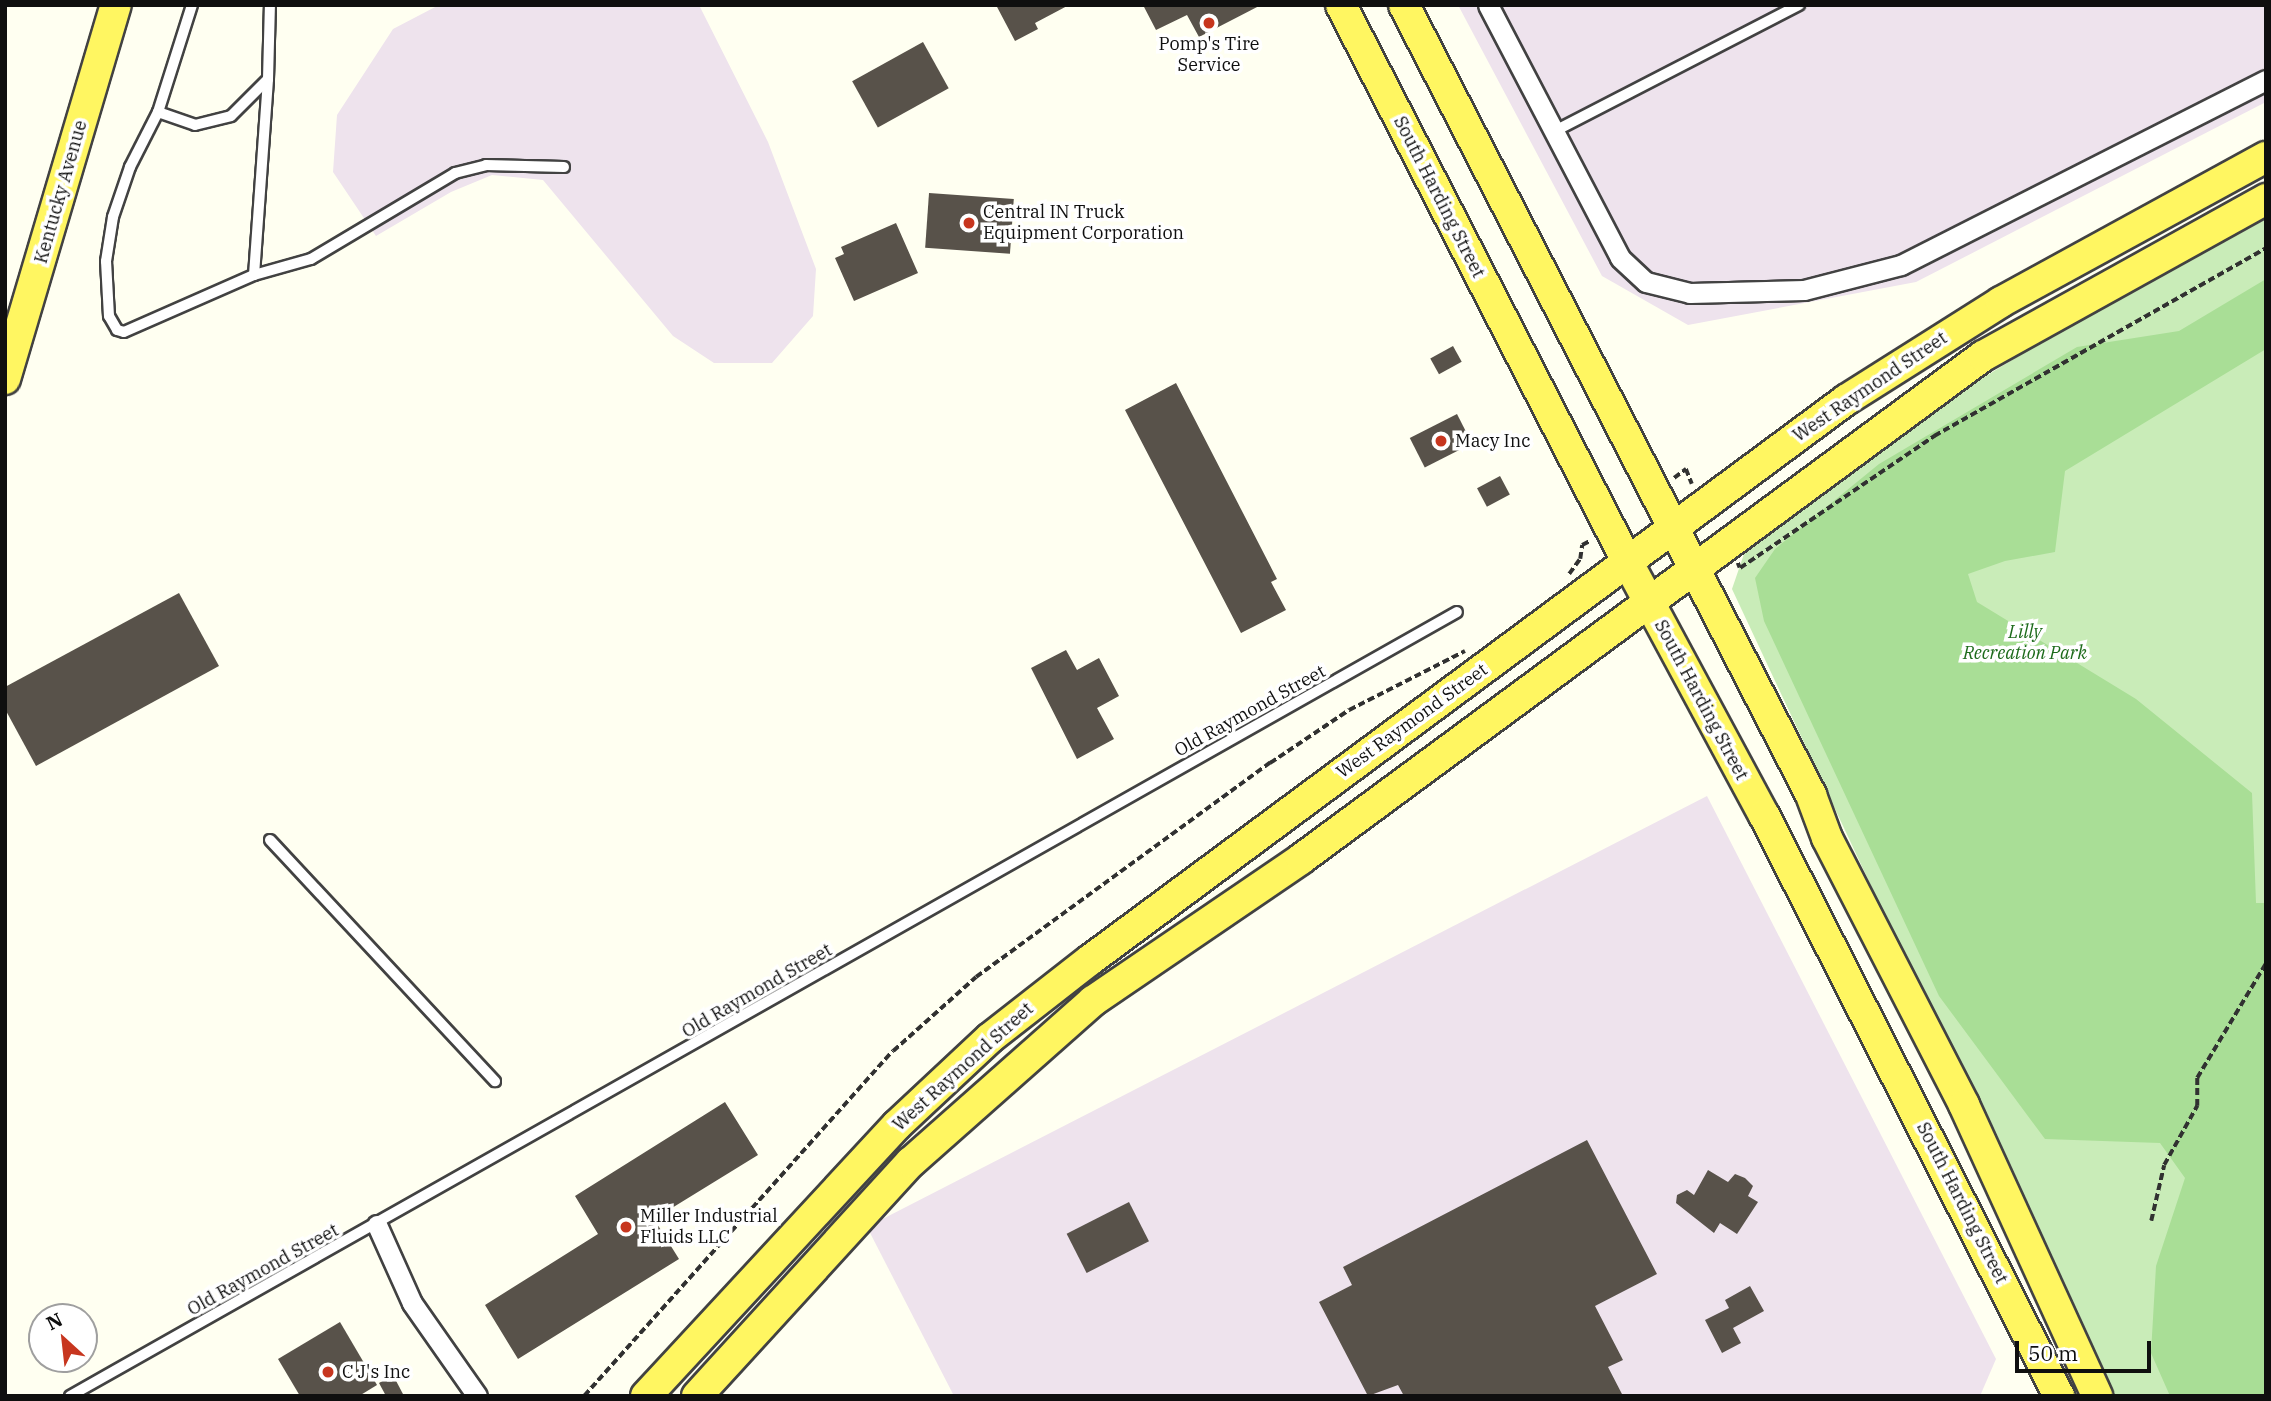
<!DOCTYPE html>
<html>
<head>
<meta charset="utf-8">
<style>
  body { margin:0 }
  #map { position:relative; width:2271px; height:1401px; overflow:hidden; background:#fffff1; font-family:"IBM Plex Serif",serif }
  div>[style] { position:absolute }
  .industrial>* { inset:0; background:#eee3ed }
  .green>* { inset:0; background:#c9ecb8 }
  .forest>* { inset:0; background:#a9de96 }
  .building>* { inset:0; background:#58524a; transform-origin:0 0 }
  .path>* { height:3.5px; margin-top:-1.75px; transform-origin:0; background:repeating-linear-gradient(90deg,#313131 0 7px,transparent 0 10.5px) }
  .roads { filter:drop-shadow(2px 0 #424242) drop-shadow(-2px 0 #424242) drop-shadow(0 2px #424242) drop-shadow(0 -2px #424242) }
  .service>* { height:10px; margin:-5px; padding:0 5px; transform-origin:5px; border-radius:5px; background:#fff }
  .minor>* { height:19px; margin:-9.5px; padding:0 9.5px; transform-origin:9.5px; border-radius:9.5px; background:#fff }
  .primary>* { height:30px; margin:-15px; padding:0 15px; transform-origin:15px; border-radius:15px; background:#fff661 }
  .dots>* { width:19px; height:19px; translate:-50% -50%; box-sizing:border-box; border:4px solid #fff; border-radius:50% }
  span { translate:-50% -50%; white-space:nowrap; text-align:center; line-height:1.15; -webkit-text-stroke:7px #fff; paint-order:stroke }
  .poi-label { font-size:18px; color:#0f0f0f }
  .left { translate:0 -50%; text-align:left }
  .street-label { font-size:18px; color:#0f0f0f }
  .park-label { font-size:18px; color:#1d6b1b; font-style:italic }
  .frame { position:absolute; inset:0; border:7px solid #0f0f0f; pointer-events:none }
  .north { position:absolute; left:28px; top:1303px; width:70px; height:70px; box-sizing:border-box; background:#fff; border:2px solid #9f9f9f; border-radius:50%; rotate:333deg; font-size:19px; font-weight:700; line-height:28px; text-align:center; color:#0f0f0f }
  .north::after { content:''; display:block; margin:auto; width:24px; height:32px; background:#c7361f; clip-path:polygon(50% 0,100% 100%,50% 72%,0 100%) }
  .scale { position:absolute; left:2015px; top:1341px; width:136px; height:32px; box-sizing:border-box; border:4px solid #0f0f0f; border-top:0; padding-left:9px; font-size:21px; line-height:24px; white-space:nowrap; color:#0f0f0f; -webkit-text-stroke:5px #fff; paint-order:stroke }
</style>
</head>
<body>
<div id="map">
  <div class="industrial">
    <i style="clip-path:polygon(439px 5px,699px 5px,768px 142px,816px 269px,813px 316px,772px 363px,714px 363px,673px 336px,543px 180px,492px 175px,451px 192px,376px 236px,333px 172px,337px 115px,393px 29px)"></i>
    <i style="clip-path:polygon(1458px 5px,2266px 5px,2266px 102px,1916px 282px,1688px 325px,1602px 276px)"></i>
    <i style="clip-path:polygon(1707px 796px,1996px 1359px,1980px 1396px,954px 1396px,867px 1227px)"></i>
  </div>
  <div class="green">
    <i style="clip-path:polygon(2266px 219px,2266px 1396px,2110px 1396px,1732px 589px,1744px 554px,1976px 382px,2073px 323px)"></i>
  </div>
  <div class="forest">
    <i style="clip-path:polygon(2266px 279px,2266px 349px,2065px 471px,2055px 552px,2005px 561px,1968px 574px,1977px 602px,2136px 699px,2252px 793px,2256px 903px,2266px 903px,2266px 1396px,2170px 1396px,2151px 1353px,2156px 1266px,2185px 1178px,2160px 1143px,2045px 1139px,1939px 996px,1764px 621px,1755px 578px,1775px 549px,1879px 464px,2077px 347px,2179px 331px)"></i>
  </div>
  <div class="building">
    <i style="clip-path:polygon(996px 5px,1069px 5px,1035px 23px,1038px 29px,1015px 41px)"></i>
    <i style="clip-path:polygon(1143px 5px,1261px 5px,1199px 37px,1187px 15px,1156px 30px)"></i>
    <i style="left:923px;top:42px;width:53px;height:81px;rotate:61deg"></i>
    <i style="left:929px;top:193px;width:85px;height:55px;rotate:4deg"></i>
    <i style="clip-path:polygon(896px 223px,918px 273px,854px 301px,835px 258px,844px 254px,841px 247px)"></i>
    <i style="left:1453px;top:346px;width:18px;height:26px;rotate:61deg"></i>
    <i style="clip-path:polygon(1176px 383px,1277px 579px,1271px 582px,1286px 610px,1241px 633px,1125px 410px)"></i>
    <i style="left:1457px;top:414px;width:33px;height:53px;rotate:63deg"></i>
    <i style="left:1500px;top:476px;width:21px;height:26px;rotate:62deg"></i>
    <i style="clip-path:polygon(179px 593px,219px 666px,36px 766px,5px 709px,5px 687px)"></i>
    <i style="clip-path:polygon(1066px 650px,1077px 670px,1099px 658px,1119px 696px,1097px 708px,1114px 739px,1077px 759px,1031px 668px)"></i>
    <i style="clip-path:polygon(725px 1102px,758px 1155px,654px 1219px,679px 1259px,518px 1359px,485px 1305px,598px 1234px,575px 1196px)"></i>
    <i style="clip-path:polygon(1587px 1140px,1657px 1274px,1595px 1306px,1623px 1360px,1608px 1367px,1623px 1396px,1404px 1396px,1398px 1385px,1368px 1396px,1319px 1302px,1352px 1285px,1343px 1267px)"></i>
    <i style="clip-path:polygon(1708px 1170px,1728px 1182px,1735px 1174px,1745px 1178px,1753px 1186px,1748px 1196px,1758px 1202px,1737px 1234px,1720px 1223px,1714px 1233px,1676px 1203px,1677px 1195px,1687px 1190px,1694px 1195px)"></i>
    <i style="left:1129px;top:1202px;width:44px;height:70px;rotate:63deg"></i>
    <i style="clip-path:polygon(1750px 1286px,1764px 1311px,1733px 1328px,1741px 1343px,1722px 1353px,1705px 1320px,1729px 1308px,1725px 1300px)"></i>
    <i style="clip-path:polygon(340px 1322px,377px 1385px,359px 1396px,300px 1396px,278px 1359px)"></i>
    <i style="clip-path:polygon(393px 1375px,404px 1396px,386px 1396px,379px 1383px)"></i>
  </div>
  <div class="path">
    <i style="left:1674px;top:478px;width:15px;rotate:-37deg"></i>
    <i style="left:1686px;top:469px;width:16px;rotate:68deg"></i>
    <i style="left:1738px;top:563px;width:5px;rotate:68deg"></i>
    <i style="left:1740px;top:568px;width:235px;rotate:-34.2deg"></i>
    <i style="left:1934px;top:436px;width:382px;rotate:-29.5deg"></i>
    <i style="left:1569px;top:574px;width:19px;rotate:-54deg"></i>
    <i style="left:1580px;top:559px;width:14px;rotate:-82deg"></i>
    <i style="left:1582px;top:545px;width:9px;rotate:-27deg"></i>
    <i style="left:2151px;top:1221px;width:57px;rotate:-76.9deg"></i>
    <i style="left:2164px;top:1165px;width:68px;rotate:-60.8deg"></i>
    <i style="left:2197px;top:1106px;width:28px;rotate:-90deg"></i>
    <i style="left:2197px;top:1078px;width:134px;rotate:-59deg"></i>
    <i style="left:584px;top:1396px;width:463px;rotate:-48.2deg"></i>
    <i style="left:893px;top:1051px;width:111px;rotate:-41.7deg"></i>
    <i style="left:976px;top:977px;width:364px;rotate:-36.1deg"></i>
    <i style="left:1270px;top:763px;width:95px;rotate:-33.9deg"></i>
    <i style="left:1349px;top:710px;width:130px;rotate:-27deg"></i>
  </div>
  <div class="roads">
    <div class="service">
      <i style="left:192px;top:5px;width:112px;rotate:107.6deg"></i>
      <i style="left:158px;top:112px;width:62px;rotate:117deg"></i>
      <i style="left:130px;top:167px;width:53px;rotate:108.8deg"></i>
      <i style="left:113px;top:217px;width:45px;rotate:99deg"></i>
      <i style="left:106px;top:261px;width:55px;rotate:86.9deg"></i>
      <i style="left:109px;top:316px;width:16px;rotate:60deg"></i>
      <i style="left:117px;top:330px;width:7px;rotate:16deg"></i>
      <i style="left:124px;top:332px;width:142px;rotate:-23.7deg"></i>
      <i style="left:254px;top:275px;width:59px;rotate:-15.7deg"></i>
      <i style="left:311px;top:259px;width:168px;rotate:-30.8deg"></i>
      <i style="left:455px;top:173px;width:32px;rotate:-14deg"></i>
      <i style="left:486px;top:165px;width:78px;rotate:1.5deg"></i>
      <i style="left:158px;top:112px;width:39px;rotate:19deg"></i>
      <i style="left:195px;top:125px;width:37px;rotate:-14deg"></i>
      <i style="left:231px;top:116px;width:52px;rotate:-45deg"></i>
      <i style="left:268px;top:79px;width:74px;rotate:-88.5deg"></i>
      <i style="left:1553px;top:132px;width:277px;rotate:-27.3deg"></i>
      <i style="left:254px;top:275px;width:196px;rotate:-85.9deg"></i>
      <i style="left:270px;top:840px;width:330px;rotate:47deg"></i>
      <i style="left:70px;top:1396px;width:1593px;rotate:-29.48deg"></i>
    </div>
    <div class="minor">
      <i style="left:1488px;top:5px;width:285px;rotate:62.4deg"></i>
      <i style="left:1620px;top:258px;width:35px;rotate:43deg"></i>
      <i style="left:1646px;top:282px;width:45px;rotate:14deg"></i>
      <i style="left:1690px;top:293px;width:114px;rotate:-1.5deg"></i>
      <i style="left:1804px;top:290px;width:100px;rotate:-14.5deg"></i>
      <i style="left:1901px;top:265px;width:409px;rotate:-26.9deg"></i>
      <i style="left:377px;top:1225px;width:85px;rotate:65.8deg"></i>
      <i style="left:412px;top:1303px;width:113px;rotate:55deg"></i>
    </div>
    <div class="primary">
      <i style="left:1341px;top:5px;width:625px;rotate:62.78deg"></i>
      <i style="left:1627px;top:561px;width:289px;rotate:61.7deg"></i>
      <i style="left:1764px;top:815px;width:652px;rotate:63.08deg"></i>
      <i style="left:1404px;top:5px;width:889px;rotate:62.74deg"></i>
      <i style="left:1811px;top:795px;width:46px;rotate:69.6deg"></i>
      <i style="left:1827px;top:838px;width:300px;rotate:62.8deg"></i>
      <i style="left:1964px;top:1105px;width:320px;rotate:65.4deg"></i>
      <i style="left:5px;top:379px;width:390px;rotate:-73.5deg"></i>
      <i style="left:646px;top:1396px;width:369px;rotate:-47.2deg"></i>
      <i style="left:897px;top:1125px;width:127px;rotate:-43.1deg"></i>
      <i style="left:990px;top:1038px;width:127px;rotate:-38deg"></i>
      <i style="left:1090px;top:960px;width:941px;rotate:-36.53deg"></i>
      <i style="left:1846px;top:400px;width:183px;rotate:-32.3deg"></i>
      <i style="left:2001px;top:302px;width:302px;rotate:-28.7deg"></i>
      <i style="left:697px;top:1396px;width:317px;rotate:-47.6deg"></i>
      <i style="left:911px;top:1162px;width:243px;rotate:-41.5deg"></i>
      <i style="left:1093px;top:1001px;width:252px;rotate:-34.3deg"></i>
      <i style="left:1301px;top:859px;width:847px;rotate:-36.41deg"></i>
      <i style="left:1983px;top:356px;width:324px;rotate:-29deg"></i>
    </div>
  </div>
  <div class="dots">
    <i style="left:1209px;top:23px;background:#c7361f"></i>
    <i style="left:969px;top:223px;background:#c7361f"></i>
    <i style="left:1441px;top:441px;background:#c7361f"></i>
    <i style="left:626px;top:1227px;background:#c7361f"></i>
    <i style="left:328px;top:1372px;background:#c7361f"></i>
  </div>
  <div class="poi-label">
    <span style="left:1209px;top:55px">Pomp's Tire<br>Service</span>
    <span class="left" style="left:983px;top:223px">Central IN Truck<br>Equipment Corporation</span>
    <span class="left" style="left:1455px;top:441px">Macy Inc</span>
    <span class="left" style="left:640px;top:1227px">Miller Industrial<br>Fluids LLC</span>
    <span class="left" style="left:342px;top:1372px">C J's Inc</span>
  </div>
  <div class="street-label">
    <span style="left:61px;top:192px;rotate:-74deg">Kentucky Avenue</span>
    <span style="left:1439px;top:197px;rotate:63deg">South Harding Street</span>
    <span style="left:1870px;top:387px;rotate:-34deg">West Raymond Street</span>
    <span style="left:1701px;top:700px;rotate:62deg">South Harding Street</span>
    <span style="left:1250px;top:711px;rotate:-29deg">Old Raymond Street</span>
    <span style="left:1412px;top:721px;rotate:-36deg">West Raymond Street</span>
    <span style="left:757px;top:991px;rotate:-30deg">Old Raymond Street</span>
    <span style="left:963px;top:1067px;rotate:-42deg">West Raymond Street</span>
    <span style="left:1962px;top:1203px;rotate:63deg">South Harding Street</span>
    <span style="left:263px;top:1270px;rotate:-29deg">Old Raymond Street</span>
  </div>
  <div class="park-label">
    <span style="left:2025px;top:643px">Lilly<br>Recreation Park</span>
  </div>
  <div class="frame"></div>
  <div class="north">N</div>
  <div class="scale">50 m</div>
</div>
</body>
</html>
